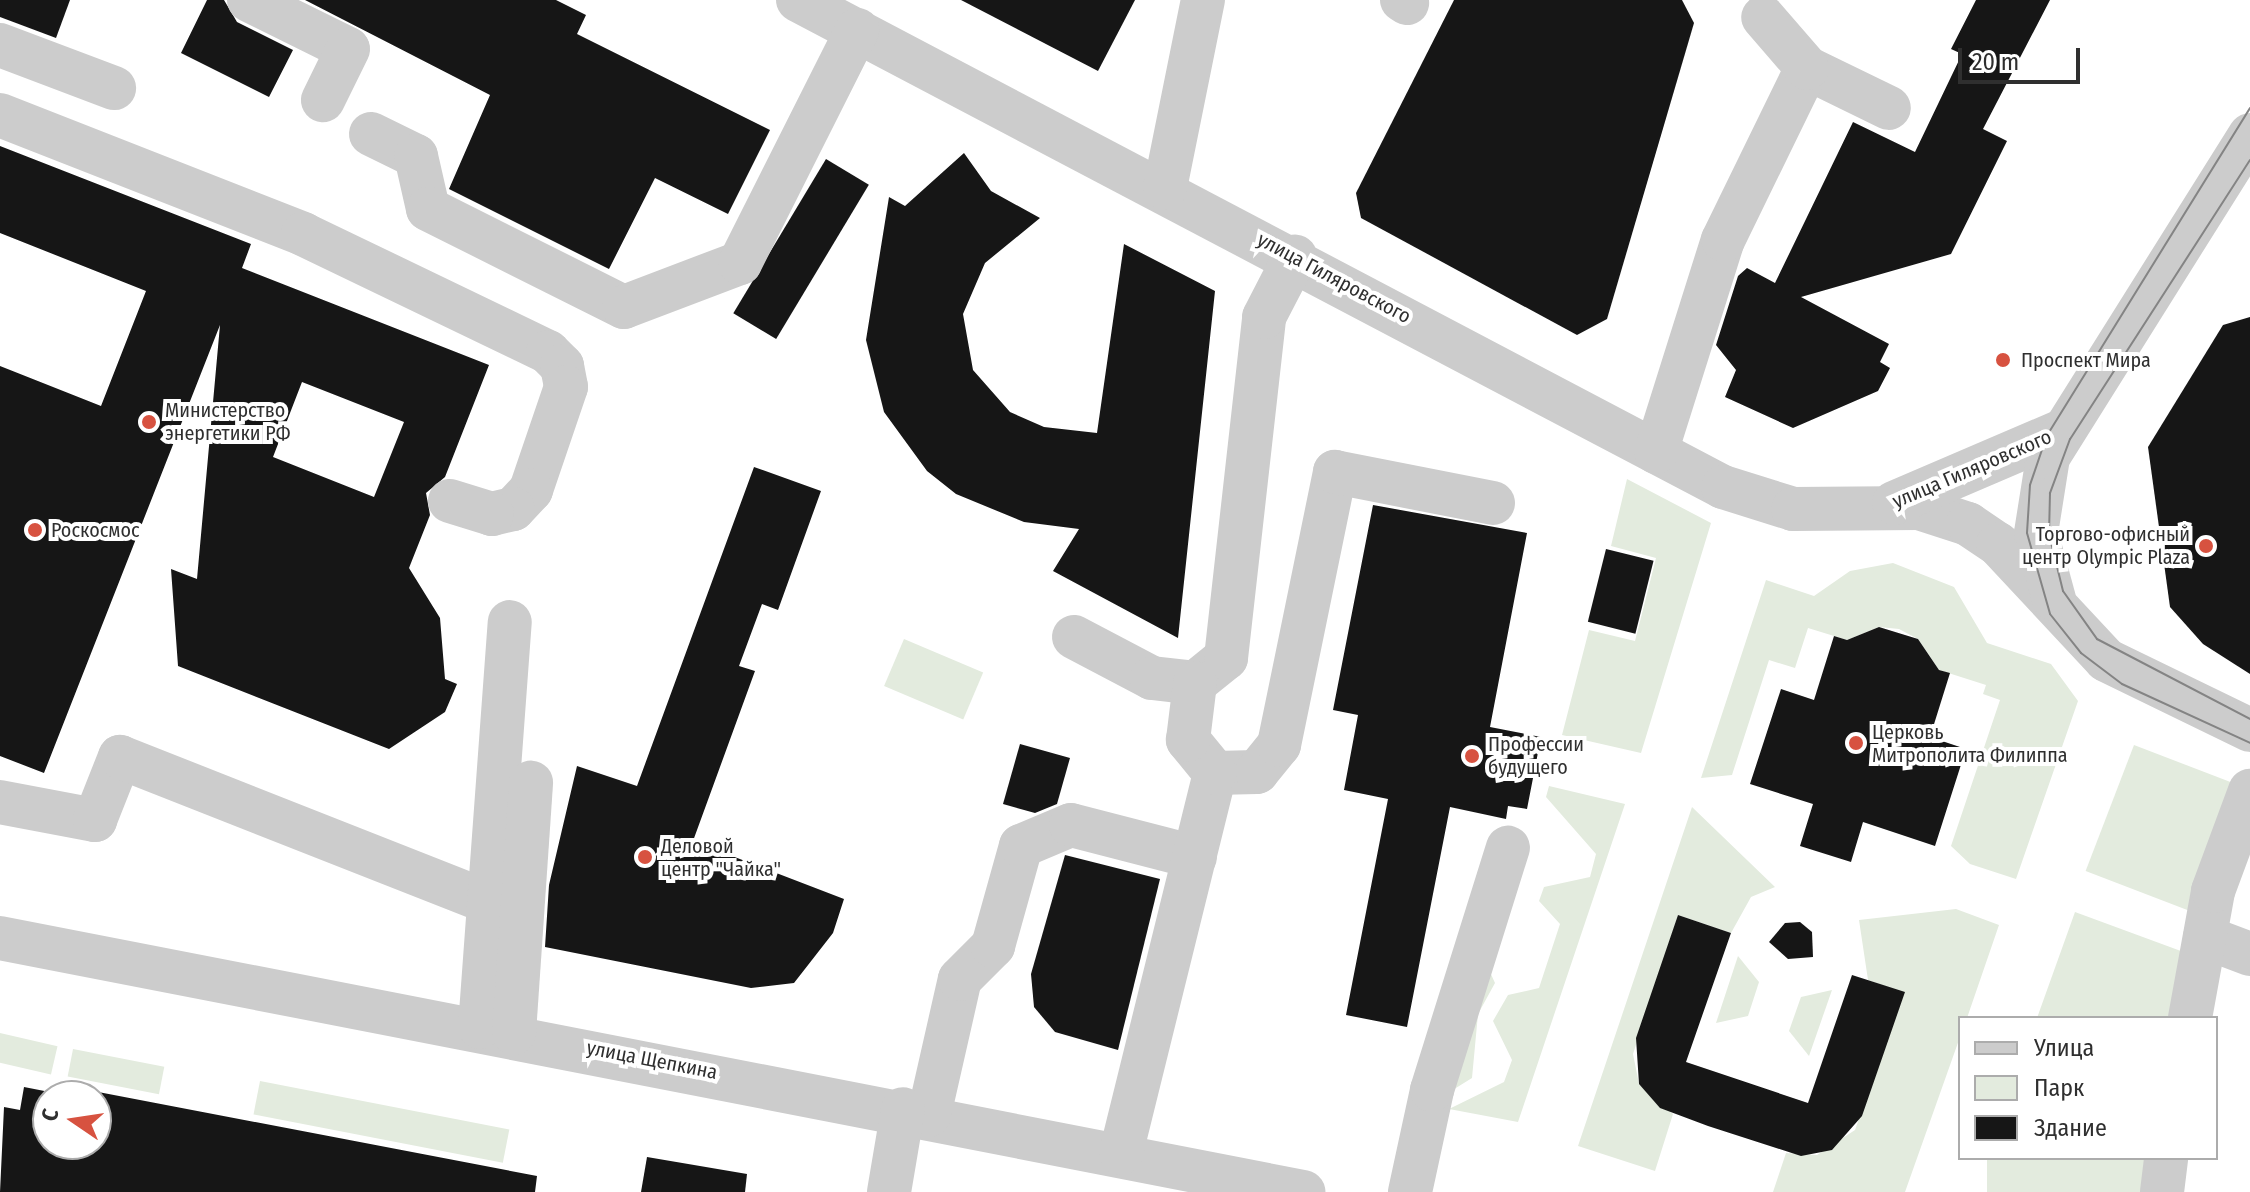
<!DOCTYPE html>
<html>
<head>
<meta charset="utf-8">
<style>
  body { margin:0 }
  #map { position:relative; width:2250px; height:1192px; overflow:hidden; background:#fff; font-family:"Fira Sans Condensed",sans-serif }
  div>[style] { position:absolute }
  .green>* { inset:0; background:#e3ebde; transform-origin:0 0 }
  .building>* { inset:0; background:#161616; transform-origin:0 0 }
  .minor>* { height:44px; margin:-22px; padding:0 22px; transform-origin:22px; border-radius:22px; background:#ccc }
  .tram>* { height:2px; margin:-1px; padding:0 1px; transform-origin:1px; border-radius:1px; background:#848484 }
  .dots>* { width:22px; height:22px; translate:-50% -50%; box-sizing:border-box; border:4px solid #fff; border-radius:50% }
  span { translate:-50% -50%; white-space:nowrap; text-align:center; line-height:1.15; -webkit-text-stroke:8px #fff; paint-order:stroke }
  .street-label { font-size:20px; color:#2f2f2f }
  .poi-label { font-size:20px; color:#2f2f2f }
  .left { translate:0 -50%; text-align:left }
  .right { translate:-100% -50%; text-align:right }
  .legend { position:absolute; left:1958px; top:1016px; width:260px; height:144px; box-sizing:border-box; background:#fff; border:2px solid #acacac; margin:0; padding:10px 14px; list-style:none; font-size:24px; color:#2f2f2f }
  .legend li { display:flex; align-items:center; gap:16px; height:40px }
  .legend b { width:40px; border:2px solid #acacac }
  .north { position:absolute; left:32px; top:1080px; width:80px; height:80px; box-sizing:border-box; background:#fff; border:2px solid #acacac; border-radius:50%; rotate:283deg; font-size:22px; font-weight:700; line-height:32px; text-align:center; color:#2f2f2f }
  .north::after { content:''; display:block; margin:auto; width:28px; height:36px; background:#d75240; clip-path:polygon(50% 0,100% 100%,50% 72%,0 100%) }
  .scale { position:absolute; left:1958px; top:48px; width:122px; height:36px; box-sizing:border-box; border:4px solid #2f2f2f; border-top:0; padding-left:10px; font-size:24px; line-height:28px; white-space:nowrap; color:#2f2f2f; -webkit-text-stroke:6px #fff; paint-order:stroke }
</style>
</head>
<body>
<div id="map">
  <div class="green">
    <i style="clip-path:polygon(1627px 479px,1711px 523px,1641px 753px,1562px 735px,1589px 630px,1635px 641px,1656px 558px,1611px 546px)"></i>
    <i style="clip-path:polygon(1893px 563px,1954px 587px,1987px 643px,2051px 664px,2078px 701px,2016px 879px,1970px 864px,1951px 846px,2000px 700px,1983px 694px,1986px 685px,1939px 670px,1918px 639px,1899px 629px,1879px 627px,1847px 640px,1808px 628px,1795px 668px,1769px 660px,1732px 775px,1701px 778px,1766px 580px,1814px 596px,1850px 571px)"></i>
    <i style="left:904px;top:639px;width:86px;height:51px;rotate:23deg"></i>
    <i style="left:2134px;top:745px;width:111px;height:135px;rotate:21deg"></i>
    <i style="clip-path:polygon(1549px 786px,1625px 804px,1518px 1122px,1449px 1109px,1504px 1082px,1512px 1060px,1493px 1021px,1508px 995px,1539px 988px,1560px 924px,1539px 901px,1544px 887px,1590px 877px,1596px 854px,1546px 797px)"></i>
    <i style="clip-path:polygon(1692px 807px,1775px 887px,1751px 897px,1731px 933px,1678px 915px,1633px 1054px,1639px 1084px,1673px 1114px,1655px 1171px,1578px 1146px)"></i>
    <i style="clip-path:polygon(1956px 909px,1999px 925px,1967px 1018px,1960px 1018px,1960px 1037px,1905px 1192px,1773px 1192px,1786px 1153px,1817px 1155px,1855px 1130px,1904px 993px,1868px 980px,1859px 920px)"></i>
    <i style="clip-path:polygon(2075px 912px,2189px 954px,2178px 1018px,2037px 1018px)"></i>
    <i style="clip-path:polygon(1738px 956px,1759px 982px,1748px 1016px,1716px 1023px)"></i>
    <i style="clip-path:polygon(1485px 961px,1495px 983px,1478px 1014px,1472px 1078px,1443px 1096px)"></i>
    <i style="clip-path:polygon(1832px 990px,1809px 1056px,1789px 1031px,1801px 997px)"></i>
    <i style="left:0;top:1033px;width:59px;height:29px;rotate:13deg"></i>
    <i style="left:73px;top:1049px;width:93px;height:28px;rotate:11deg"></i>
    <i style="left:260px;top:1081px;width:254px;height:34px;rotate:11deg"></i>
    <i style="left:1987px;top:1158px;width:161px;height:36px"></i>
  </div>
  <div class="building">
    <i style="clip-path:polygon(0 0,70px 0,56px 38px,0 17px)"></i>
    <i style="clip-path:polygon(207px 0,224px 0,237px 22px,293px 50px,269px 97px,181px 53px)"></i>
    <i style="clip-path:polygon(305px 0,556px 0,586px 15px,577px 34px,770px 130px,728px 214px,655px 178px,609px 269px,449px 189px,490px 95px)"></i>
    <i style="clip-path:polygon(961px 0,1135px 0,1098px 71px)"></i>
    <i style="clip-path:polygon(1454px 0,1682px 0,1694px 23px,1607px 319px,1577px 335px,1361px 218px,1356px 193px)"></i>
    <i style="clip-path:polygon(1976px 0,2050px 0,1983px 129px,2007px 141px,1951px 254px,1801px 297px,1889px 344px,1880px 362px,1890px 368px,1878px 391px,1793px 428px,1725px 397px,1736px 370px,1716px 345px,1738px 276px,1747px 268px,1775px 283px,1853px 122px,1915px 152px,1962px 54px,1951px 49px)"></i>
    <i style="clip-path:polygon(evenodd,0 146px,251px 244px,242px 268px,489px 365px,445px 477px,426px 493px,430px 515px,409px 568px,440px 618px,445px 679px,457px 684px,445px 712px,389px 749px,178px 666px,171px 569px,197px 579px,220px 325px,44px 773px,0 756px,0 366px,101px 406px,146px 291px,0 233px,0 146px,302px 382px,404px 422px,374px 497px,273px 457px,302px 382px)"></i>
    <i style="clip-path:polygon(964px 153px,991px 191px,1040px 218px,985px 263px,963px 314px,973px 370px,1010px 412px,1044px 427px,1097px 433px,1124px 244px,1215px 291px,1178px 638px,1053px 571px,1079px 529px,1024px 522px,956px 494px,927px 471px,884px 412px,866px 340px,889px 197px,905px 206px)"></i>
    <i style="left:826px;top:159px;width:50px;height:180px;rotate:31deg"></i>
    <i style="clip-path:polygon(2250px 317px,2250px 674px,2203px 644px,2170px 607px,2148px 447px,2223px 325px)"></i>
    <i style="clip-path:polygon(754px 467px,821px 491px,778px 610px,762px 604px,739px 666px,755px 671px,693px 841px,844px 899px,833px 933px,794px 983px,751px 988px,545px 947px,549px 885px,577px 766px,637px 786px)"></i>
    <i style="clip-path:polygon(1373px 505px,1527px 533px,1490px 727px,1541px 737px,1527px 809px,1508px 806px,1506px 819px,1450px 807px,1407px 1027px,1346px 1015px,1388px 799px,1344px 790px,1358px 715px,1333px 710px)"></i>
    <i style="left:1606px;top:549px;width:49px;height:75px;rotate:14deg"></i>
    <i style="clip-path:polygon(1879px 627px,1918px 639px,1939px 670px,1950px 673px,1930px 737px,1966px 749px,1935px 846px,1863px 822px,1851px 862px,1800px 846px,1813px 804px,1750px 784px,1781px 689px,1814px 700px,1834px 636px,1847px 640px)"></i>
    <i style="clip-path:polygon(1020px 744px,1070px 758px,1057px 804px,1035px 813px,1003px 804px)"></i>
    <i style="clip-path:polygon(1065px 855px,1160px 879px,1118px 1050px,1055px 1032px,1034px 1007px,1031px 974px)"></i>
    <i style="clip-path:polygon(1678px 915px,1731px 933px,1686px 1062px,1808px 1103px,1852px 975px,1905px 992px,1862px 1116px,1832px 1150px,1801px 1156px,1708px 1126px,1660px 1108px,1639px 1084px,1636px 1038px)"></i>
    <i style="clip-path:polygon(1800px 922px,1812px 932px,1813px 957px,1788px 959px,1769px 942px,1785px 923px)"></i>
    <i style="clip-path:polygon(24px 1087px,70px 1096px,48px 1096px,48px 1144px,96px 1144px,93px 1091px,537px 1176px,535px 1192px,0 1192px,4px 1107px,20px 1110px)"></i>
    <i style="clip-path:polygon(647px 1157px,747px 1174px,745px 1192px,641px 1192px)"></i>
  </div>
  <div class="minor">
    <i style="left:249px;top:0;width:110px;rotate:26.3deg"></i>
    <i style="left:348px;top:49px;width:57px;rotate:116.1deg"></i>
    <i style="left:798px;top:0;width:1045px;rotate:27.77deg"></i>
    <i style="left:1723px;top:487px;width:73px;rotate:17.4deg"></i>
    <i style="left:1793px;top:509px;width:126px;rotate:-0.5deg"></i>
    <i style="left:1919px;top:508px;width:52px;rotate:18.1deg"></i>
    <i style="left:1968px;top:524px;width:36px;rotate:34deg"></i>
    <i style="left:1998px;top:544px;width:158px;rotate:47deg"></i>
    <i style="left:2106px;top:660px;width:160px;rotate:25.9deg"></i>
    <i style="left:1402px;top:0;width:6px;rotate:31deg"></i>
    <i style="left:0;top:45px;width:122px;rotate:20.7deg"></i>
    <i style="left:1807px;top:68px;width:91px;rotate:26deg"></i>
    <i style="left:0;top:115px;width:326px;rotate:21.4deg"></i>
    <i style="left:303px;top:234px;width:272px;rotate:25.7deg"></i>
    <i style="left:548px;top:352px;width:20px;rotate:45deg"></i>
    <i style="left:562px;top:366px;width:21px;rotate:79deg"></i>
    <i style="left:566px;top:387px;width:109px;rotate:108.8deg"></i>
    <i style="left:531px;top:490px;width:26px;rotate:133deg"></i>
    <i style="left:513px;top:509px;width:22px;rotate:167deg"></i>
    <i style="left:492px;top:514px;width:44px;rotate:-162.8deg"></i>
    <i style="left:371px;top:134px;width:50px;rotate:26.1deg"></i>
    <i style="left:416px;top:156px;width:54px;rotate:77.2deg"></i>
    <i style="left:428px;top:209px;width:219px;rotate:26.6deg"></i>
    <i style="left:624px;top:307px;width:124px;rotate:-20.8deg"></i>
    <i style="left:740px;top:263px;width:261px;rotate:-63.3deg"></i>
    <i style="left:1165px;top:188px;width:192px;rotate:-78.6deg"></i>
    <i style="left:1656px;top:452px;width:222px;rotate:-72.5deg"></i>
    <i style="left:1723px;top:240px;width:191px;rotate:-64deg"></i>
    <i style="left:1807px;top:68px;width:67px;rotate:-130.8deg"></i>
    <i style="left:1894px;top:503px;width:181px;rotate:-23.2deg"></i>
    <i style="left:2054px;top:599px;width:68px;rotate:-105.3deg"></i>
    <i style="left:2036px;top:533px;width:77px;rotate:-81deg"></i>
    <i style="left:2048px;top:457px;width:380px;rotate:-57.9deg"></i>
    <i style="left:1074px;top:637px;width:88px;rotate:27.7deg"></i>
    <i style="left:1152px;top:678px;width:43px;rotate:6.6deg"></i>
    <i style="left:1195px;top:683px;width:40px;rotate:-39deg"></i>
    <i style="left:1226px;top:658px;width:343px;rotate:-83.6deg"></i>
    <i style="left:1264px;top:317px;width:68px;rotate:-62.7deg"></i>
    <i style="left:1215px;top:773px;width:42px;rotate:-1.4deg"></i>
    <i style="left:1257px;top:772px;width:35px;rotate:-51deg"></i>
    <i style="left:1279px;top:745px;width:279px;rotate:-78.4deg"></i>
    <i style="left:1335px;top:472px;width:161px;rotate:11.1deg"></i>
    <i style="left:0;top:802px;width:97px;rotate:10.7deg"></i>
    <i style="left:95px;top:820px;width:68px;rotate:-68.4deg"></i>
    <i style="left:120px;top:757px;width:396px;rotate:21.5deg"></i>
    <i style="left:2205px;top:937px;width:48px;rotate:20.7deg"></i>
    <i style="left:0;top:938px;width:1328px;rotate:11.03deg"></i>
    <i style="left:2190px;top:1018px;width:129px;rotate:-79.7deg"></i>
    <i style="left:2213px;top:891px;width:107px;rotate:-69.7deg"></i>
    <i style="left:480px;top:1027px;width:406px;rotate:-85.8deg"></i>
    <i style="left:514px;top:1033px;width:251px;rotate:-86.1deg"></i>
    <i style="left:929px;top:1115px;width:139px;rotate:-77.2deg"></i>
    <i style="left:960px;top:979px;width:47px;rotate:-45deg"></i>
    <i style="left:993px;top:946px;width:104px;rotate:-74.4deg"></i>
    <i style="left:1021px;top:846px;width:54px;rotate:-22.8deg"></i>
    <i style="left:1071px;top:825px;width:128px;rotate:14.5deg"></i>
    <i style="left:1121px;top:1153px;width:391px;rotate:-76.1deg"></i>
    <i style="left:1215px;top:773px;width:43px;rotate:-129.3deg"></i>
    <i style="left:1188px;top:740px;width:57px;rotate:-83deg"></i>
    <i style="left:889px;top:1192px;width:84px;rotate:-80.4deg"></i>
    <i style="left:1410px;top:1192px;width:104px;rotate:-77.8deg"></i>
    <i style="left:1432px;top:1090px;width:254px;rotate:-72.6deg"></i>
    <i style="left:2162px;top:1192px;width:34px;rotate:-83deg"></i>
  </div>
  <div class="tram">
    <i style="left:2250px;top:108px;width:385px;rotate:121.8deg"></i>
    <i style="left:2047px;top:435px;width:53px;rotate:108.8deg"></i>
    <i style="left:2030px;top:485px;width:48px;rotate:93.6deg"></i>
    <i style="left:2027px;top:533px;width:84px;rotate:74.1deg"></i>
    <i style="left:2050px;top:614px;width:50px;rotate:51.5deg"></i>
    <i style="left:2081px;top:653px;width:51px;rotate:37.1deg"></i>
    <i style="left:2122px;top:684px;width:141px;rotate:24.7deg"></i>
    <i style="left:2250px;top:160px;width:332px;rotate:122.8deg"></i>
    <i style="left:2070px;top:439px;width:58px;rotate:110.3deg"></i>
    <i style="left:2050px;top:493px;width:41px;rotate:91.4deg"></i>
    <i style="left:2049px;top:534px;width:59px;rotate:76.2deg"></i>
    <i style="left:2063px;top:591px;width:59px;rotate:54.7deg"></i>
    <i style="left:2097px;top:639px;width:173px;rotate:27.6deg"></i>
  </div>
  <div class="dots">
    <i style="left:2003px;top:360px;background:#d75240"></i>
    <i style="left:149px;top:422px;background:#d75240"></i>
    <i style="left:35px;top:530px;background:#d75240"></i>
    <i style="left:2206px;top:546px;background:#d75240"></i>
    <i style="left:1856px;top:743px;background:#d75240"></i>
    <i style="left:1472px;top:756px;background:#d75240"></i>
    <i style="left:645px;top:857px;background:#d75240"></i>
  </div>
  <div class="street-label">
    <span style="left:1334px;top:278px;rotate:28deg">улица Гиляровского</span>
    <span style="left:1972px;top:469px;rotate:-23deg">улица Гиляровского</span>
    <span style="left:652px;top:1060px;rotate:11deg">улица Щепкина</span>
  </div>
  <div class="poi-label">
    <span class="left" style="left:2021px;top:360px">Проспект Мира</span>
    <span class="left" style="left:165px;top:422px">Министерство<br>энергетики РФ</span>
    <span class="left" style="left:51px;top:530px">Роскосмос</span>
    <span class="right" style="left:2190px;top:546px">Торгово-офисный<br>центр Olympic Plaza</span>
    <span class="left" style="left:1872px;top:744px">Церковь<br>Митрополита Филиппа</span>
    <span class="left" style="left:1488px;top:756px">Профессии<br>будущего</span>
    <span class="left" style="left:661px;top:858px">Деловой<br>центр "Чайка"</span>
  </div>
  <ul class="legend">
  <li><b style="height:10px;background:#ccc"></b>Улица</li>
  <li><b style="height:22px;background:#e3ebde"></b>Парк</li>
  <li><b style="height:22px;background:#161616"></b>Здание</li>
  </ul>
  <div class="north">С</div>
  <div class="scale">20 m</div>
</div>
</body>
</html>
